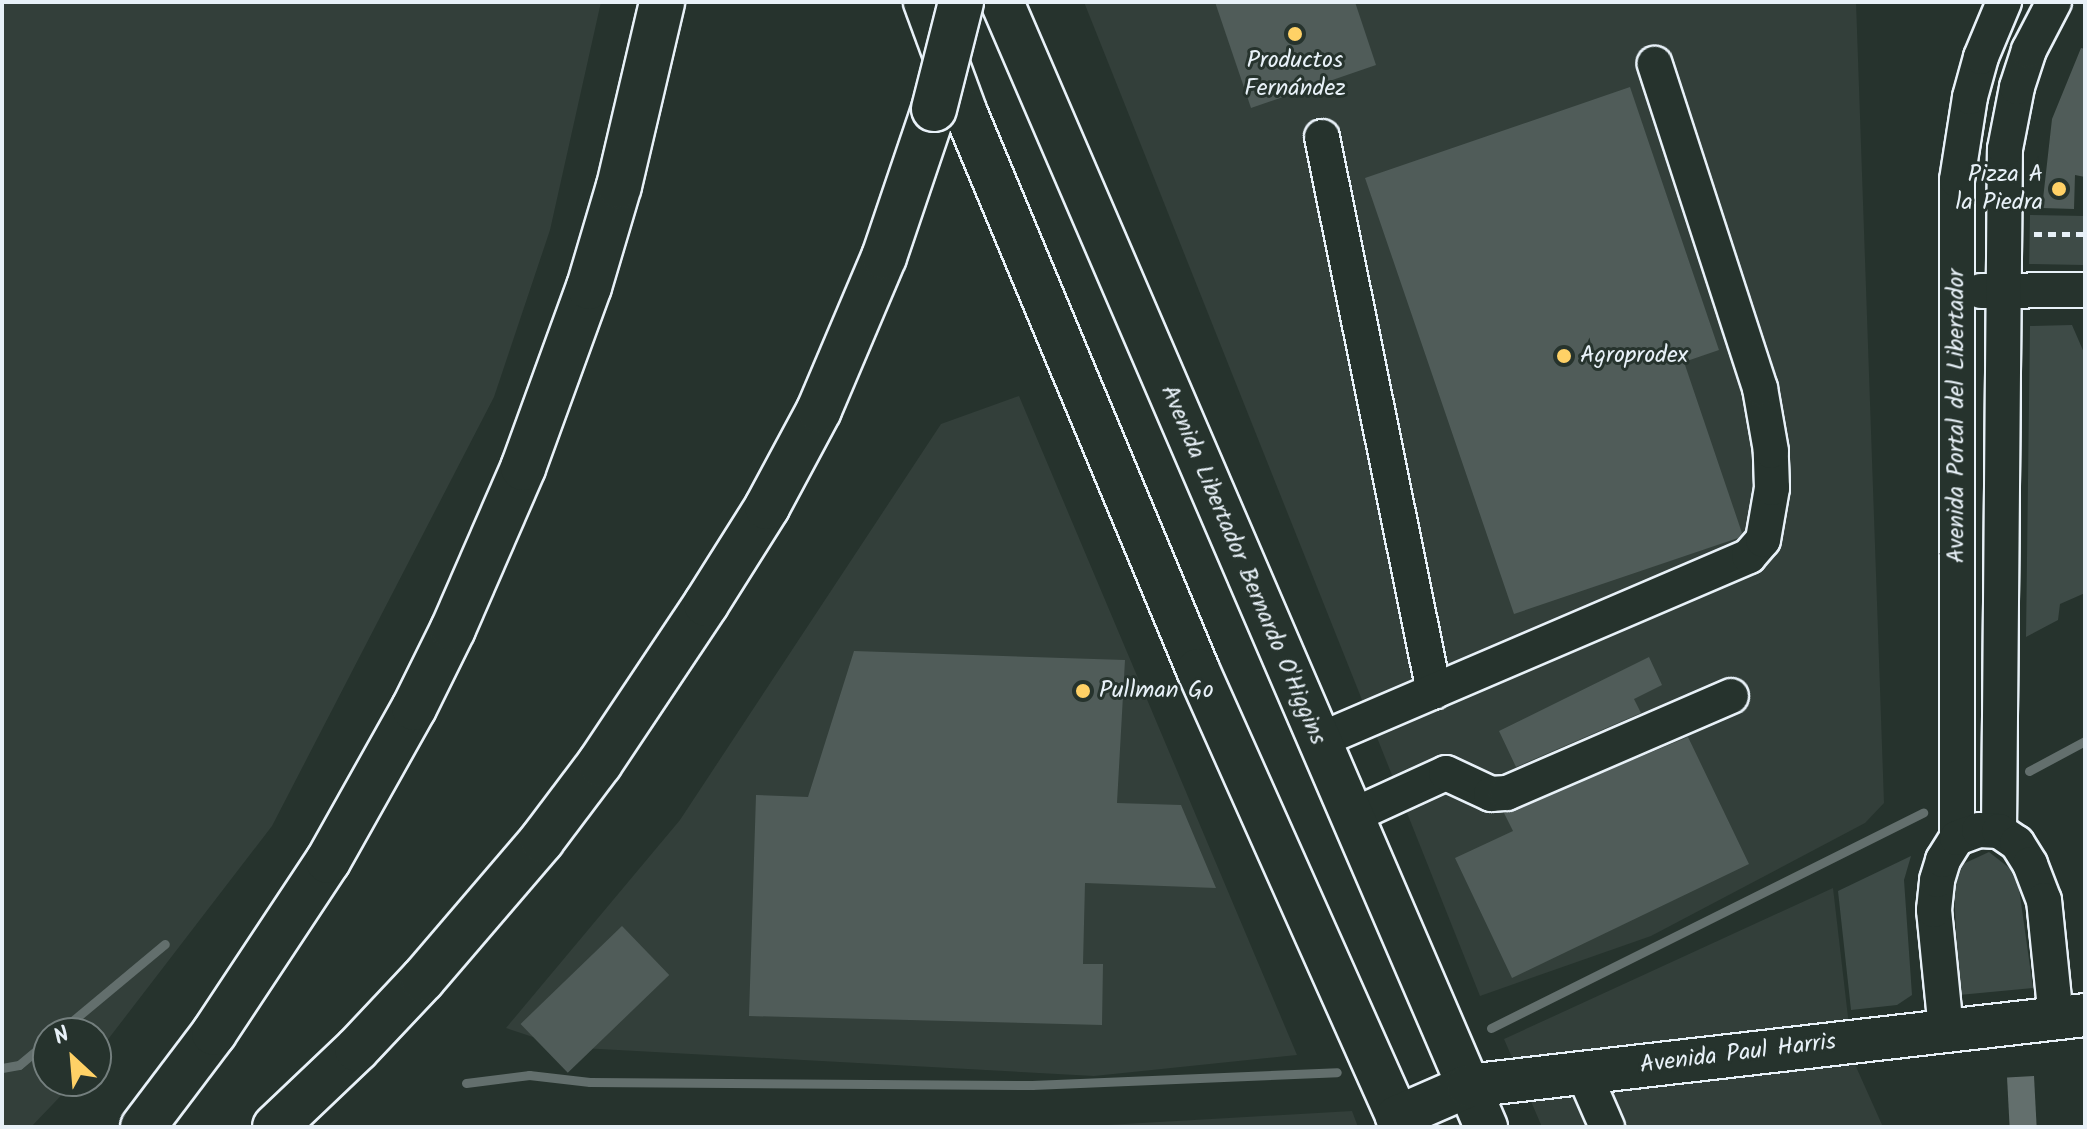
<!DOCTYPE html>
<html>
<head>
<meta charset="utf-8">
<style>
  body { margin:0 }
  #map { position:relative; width:2087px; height:1129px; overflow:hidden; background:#26332d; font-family:Kalam,sans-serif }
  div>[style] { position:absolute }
  .built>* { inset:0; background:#333f3a }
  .green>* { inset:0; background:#3e4b47; transform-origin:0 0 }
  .water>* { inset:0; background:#636f6d; transform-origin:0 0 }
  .stream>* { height:9px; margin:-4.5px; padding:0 4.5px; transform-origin:4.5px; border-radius:4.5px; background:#636f6d }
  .building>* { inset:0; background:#505c59; transform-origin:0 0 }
  .path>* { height:5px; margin-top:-2.5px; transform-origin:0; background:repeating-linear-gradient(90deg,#e8f1f8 0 8px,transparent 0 14px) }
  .roads { filter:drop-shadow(2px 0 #e8f1f8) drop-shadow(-2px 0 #e8f1f8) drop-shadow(0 2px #e8f1f8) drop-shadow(0 -2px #e8f1f8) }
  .minor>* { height:34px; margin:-17px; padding:0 17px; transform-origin:17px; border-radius:17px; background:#26332d }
  .major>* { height:42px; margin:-21px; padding:0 21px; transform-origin:21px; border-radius:21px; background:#26332d }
  .highway>* { height:44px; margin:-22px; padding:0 22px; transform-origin:22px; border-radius:22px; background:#26332d }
  .bridges { filter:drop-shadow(2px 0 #e8f1f8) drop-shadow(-2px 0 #e8f1f8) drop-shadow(0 2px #e8f1f8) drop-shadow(0 -2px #e8f1f8) }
  .highway-bridge>* { height:44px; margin:-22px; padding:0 22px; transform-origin:22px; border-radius:22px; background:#26332d }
  .dots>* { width:22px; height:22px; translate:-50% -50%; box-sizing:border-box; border:4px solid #26332d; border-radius:50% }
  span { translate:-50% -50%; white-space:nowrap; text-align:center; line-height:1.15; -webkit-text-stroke:6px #26332d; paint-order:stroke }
  .poi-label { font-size:24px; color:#e8f1f8 }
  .right { translate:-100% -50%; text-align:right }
  .left { translate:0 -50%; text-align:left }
  .street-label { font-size:24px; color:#e8f1f8 }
  .frame { position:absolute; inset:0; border:4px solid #e8f1f8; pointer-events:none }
  .north { position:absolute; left:32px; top:1017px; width:80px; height:80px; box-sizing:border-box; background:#26332d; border:2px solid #747f7e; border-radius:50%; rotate:334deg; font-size:22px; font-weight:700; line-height:32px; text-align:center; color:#e8f1f8 }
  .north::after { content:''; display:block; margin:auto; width:28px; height:36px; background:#ffd166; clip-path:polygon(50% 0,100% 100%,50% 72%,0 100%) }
</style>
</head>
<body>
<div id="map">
  <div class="built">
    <i style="clip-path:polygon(2px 2px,601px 2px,550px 230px,494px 397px,272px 826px,96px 1055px,96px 1033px,48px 1033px,48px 1081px,75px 1081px,31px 1127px,2px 1127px)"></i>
    <i style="clip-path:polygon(1084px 2px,1856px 2px,1884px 803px,1865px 823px,1651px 936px,1480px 996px)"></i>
    <i style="clip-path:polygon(1019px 396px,1297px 1055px,1094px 1076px,563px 1047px,506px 1028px,680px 820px,941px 424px)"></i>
    <i style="clip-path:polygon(1833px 888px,1853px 1060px,1883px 1127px,1542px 1127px,1504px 1039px)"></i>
    <i style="clip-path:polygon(1352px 1111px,1358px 1127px,1072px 1127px)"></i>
  </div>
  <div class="green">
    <i style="left:2030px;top:215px;width:55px;height:49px;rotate:1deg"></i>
    <i style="clip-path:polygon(2072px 325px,2085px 355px,2085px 593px,2060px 604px,2058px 620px,2026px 637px,2030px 326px)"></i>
    <i style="clip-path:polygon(1989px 852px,2017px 874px,2033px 988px,1959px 995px,1954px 888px,1963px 864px)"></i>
    <i style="clip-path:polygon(1911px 856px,1904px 880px,1912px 995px,1897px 1005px,1851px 1010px,1838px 891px)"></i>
  </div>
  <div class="water">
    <i style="left:2034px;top:1076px;width:51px;height:27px;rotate:87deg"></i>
  </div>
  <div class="stream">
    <i style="left:2029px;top:771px;width:64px;rotate:-28.2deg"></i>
    <i style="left:1491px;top:1028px;width:483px;rotate:-26.5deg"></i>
    <i style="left:58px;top:1033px;width:139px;rotate:-39.8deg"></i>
    <i style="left:2px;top:1068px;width:17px;rotate:-10deg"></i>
    <i style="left:19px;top:1065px;width:38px;rotate:-40deg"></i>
    <i style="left:466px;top:1083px;width:64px;rotate:-7.2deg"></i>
    <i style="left:529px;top:1075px;width:61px;rotate:6.5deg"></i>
    <i style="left:590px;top:1082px;width:442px;rotate:0.4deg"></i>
    <i style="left:1032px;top:1085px;width:305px;rotate:-2.4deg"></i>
  </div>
  <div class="building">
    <i style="clip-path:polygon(1215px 2px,1355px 2px,1376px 65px,1251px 108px)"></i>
    <i style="clip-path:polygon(2081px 48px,2085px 49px,2085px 177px,2075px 175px,2074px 209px,2042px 208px,2052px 119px)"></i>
    <i style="clip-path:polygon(1630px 87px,1719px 350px,1684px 362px,1742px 533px,1738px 538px,1514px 614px,1365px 178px)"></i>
    <i style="clip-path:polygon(854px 651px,1125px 660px,1117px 803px,1181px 805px,1216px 888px,1085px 883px,1083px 964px,1103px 964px,1102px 1025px,749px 1016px,756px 795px,808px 797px)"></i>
    <i style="clip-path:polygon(1649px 657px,1662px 685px,1634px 699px,1641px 713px,1516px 767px,1499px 731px)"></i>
    <i style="clip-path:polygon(1688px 737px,1749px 864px,1512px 978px,1455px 858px,1513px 831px,1504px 813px)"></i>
    <i style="left:622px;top:926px;width:68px;height:141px;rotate:46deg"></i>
  </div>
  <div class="path">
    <i style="left:2034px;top:234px;width:51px"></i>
  </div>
  <div class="roads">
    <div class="minor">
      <i style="left:1322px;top:137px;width:566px;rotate:78.59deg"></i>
      <i style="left:1981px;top:291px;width:104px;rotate:-0.6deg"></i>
      <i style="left:1320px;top:740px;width:467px;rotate:-23.2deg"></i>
      <i style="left:1749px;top:556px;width:21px;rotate:-49deg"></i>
      <i style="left:1763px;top:540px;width:53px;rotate:-80.2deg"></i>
      <i style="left:1772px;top:488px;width:37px;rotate:-92deg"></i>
      <i style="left:1771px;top:451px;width:64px;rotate:-99.9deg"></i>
      <i style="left:1760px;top:388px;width:341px;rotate:-108deg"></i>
      <i style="left:1352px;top:816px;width:103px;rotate:-24.6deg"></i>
      <i style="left:1446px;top:773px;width:50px;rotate:25deg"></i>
      <i style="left:1491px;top:794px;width:16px;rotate:-4deg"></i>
      <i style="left:1507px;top:793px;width:244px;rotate:-23.4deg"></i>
      <i style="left:1999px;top:831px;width:682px;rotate:-89.5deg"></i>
      <i style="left:2005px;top:149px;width:63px;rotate:-79deg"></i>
      <i style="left:2017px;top:87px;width:39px;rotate:-72deg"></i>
      <i style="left:2029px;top:50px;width:54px;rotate:-62.5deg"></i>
      <i style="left:1957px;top:838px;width:658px;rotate:-90deg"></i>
      <i style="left:1957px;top:180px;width:84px;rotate:-81.1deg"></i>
      <i style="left:1970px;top:97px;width:41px;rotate:-74.6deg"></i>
      <i style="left:1981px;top:57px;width:60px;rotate:-67.3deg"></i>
      <i style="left:1946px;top:1030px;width:121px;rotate:-95.7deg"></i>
      <i style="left:1934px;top:910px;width:30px;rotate:-84deg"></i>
      <i style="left:1937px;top:880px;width:21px;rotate:-73deg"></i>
      <i style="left:1943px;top:860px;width:26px;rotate:-58deg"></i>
      <i style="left:1957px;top:838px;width:23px;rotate:-20deg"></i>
      <i style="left:1979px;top:830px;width:20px;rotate:3deg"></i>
      <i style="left:1999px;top:831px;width:22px;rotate:34deg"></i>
      <i style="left:2017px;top:843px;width:25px;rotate:58deg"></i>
      <i style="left:2030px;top:864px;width:39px;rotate:69deg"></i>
      <i style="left:2044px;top:900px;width:119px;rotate:84.2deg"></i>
      <i style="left:1583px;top:1072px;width:60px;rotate:66.4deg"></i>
    </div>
    <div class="major">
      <i style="left:925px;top:2px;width:116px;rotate:69.8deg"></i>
      <i style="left:965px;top:111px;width:606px;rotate:67.37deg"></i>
      <i style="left:1198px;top:670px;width:500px;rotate:65.94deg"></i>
      <i style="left:1002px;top:2px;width:1225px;rotate:66.72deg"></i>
      <i style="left:1397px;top:1117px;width:77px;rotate:-23.6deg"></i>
      <i style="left:1468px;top:1086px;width:621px;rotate:-6.56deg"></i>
    </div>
    <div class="highway">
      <i style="left:143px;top:1127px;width:118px;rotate:-52.9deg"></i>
      <i style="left:214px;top:1033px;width:206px;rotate:-56.5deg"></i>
      <i style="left:328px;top:861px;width:176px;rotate:-60.7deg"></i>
      <i style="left:414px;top:708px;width:88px;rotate:-63.7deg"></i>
      <i style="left:453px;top:629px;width:176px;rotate:-66.5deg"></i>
      <i style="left:523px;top:468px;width:193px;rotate:-70deg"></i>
      <i style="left:589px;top:287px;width:105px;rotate:-73.5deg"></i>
      <i style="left:619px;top:186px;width:189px;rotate:-76.8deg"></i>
      <i style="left:275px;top:1127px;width:113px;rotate:-43.6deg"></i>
      <i style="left:357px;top:1049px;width:96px;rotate:-46.7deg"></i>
      <i style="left:423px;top:979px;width:183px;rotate:-49.4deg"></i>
      <i style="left:542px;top:840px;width:96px;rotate:-53deg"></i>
      <i style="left:600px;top:763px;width:191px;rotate:-56.3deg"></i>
      <i style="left:706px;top:604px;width:115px;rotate:-57.8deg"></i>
      <i style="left:767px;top:507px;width:110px;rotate:-61.8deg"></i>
      <i style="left:819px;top:410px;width:166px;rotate:-67deg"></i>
      <i style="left:884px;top:257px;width:156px;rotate:-71.3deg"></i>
    </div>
  </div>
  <div class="bridges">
    <div class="highway-bridge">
      <i style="left:934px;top:109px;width:110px;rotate:-75.8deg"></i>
    </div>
  </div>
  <div class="dots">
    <i style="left:1295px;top:34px;background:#ffd166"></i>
    <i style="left:2059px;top:189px;background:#ffd166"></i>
    <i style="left:1564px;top:356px;background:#ffd166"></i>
    <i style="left:1083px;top:691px;background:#ffd166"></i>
  </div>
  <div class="poi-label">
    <span style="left:1295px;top:75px">Productos<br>Fernández</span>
    <span class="right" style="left:2043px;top:189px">Pizza A<br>la Piedra</span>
    <span class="left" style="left:1580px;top:356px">Agroprodex</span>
    <span class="left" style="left:1099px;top:691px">Pullman Go</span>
  </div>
  <div class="street-label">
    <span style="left:1957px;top:416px;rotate:-90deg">Avenida Portal del Libertador</span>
    <span style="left:1243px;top:565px;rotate:67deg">Avenida Libertador Bernardo O'Higgins</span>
    <span style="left:1738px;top:1054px;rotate:-7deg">Avenida Paul Harris</span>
  </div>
  <div class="frame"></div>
  <div class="north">N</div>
</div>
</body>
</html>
